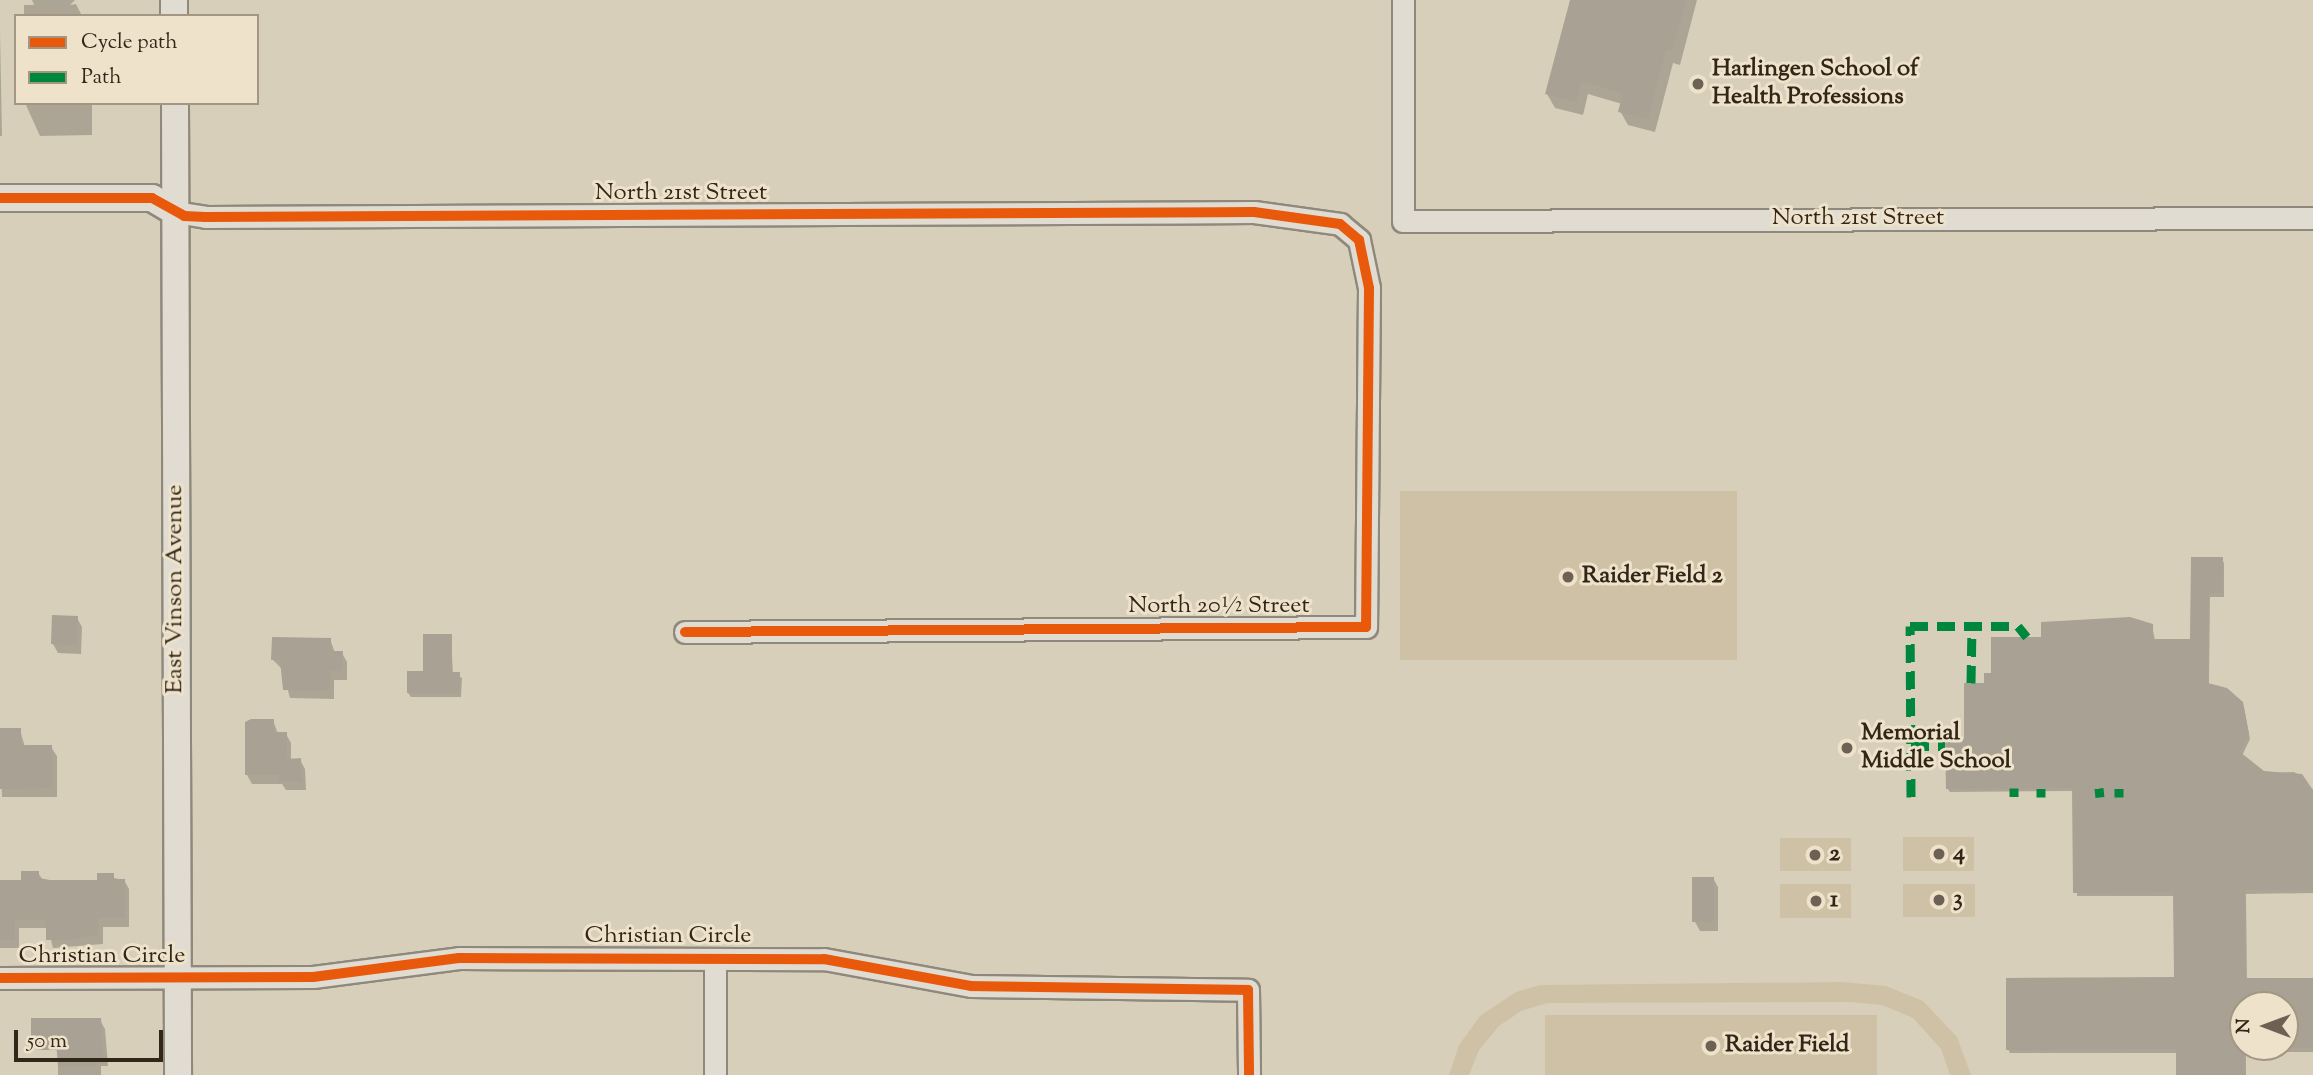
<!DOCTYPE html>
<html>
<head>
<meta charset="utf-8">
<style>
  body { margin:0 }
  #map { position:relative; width:2313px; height:1075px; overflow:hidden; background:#d8cfbb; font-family:"Sorts Mill Goudy",serif }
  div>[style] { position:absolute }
  .green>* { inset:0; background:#cfc1a6; transform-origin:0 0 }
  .shadow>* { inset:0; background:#0003 }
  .building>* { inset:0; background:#a9a193; transform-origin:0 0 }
  .roads { filter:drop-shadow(2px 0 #8f897c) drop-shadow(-2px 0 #8f897c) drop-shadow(0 2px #8f897c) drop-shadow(0 -2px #8f897c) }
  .minor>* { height:21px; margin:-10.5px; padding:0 10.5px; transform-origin:10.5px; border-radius:10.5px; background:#e0dcd2 }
  .tertiary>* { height:26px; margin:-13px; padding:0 13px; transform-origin:13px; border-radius:13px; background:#e0dcd2 }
  .quiet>* { height:9px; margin-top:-4.5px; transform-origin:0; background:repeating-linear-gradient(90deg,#00873e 0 18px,transparent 0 27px) }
  .cycleway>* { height:10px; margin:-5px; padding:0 5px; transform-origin:5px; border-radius:5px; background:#e8590c }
  .dots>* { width:19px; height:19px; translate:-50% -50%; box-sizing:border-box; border:4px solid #eee3ca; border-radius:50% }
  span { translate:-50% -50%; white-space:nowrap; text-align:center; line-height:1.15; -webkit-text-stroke:6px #eee3ca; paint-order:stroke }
  .poi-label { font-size:24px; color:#322619; font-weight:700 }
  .left { translate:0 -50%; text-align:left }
  .street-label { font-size:24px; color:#322619 }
  .legend { position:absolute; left:14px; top:14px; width:245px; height:91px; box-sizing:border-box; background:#eee3ca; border:2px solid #a39783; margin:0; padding:9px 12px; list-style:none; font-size:21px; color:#322619 }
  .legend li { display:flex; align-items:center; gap:14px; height:35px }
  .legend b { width:35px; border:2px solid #a39783 }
  .north { position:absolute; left:2229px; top:991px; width:70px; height:70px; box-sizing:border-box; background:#eee3ca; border:2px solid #a39783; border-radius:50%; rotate:270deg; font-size:19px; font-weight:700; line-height:28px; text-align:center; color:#322619 }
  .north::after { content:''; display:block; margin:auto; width:24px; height:32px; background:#6c6152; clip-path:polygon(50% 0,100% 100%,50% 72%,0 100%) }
  .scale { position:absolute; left:14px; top:1030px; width:149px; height:32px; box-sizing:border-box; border:4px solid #322619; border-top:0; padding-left:9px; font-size:21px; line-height:24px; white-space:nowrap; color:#322619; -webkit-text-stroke:5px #eee3ca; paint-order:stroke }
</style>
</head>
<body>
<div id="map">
  <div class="green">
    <i style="left:1400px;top:491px;width:337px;height:169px"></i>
    <i style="left:1903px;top:837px;width:71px;height:34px"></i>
    <i style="left:1780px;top:838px;width:71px;height:33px"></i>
    <i style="left:1780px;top:884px;width:71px;height:34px"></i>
    <i style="left:1903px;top:884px;width:72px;height:33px"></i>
    <i style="clip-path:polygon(1842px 982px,1886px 986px,1923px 1001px,1957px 1037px,1971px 1075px,1950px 1075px,1941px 1049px,1913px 1018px,1882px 1005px,1850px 1002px,1547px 1003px,1521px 1011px,1499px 1026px,1479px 1050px,1469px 1075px,1449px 1075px,1459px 1045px,1480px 1016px,1516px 992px,1540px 985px)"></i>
    <i style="left:1877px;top:1015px;width:60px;height:332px;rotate:90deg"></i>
  </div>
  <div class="shadow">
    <i style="clip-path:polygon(32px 0,75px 0,70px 5px,76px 4px,82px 16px,24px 16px,24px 5px,34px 5px)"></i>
    <i style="clip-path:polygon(1571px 0,1697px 0,1680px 65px,1673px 63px,1655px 132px,1628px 125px,1620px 111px,1622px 104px,1588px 94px,1583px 115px,1555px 108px,1547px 94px)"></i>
    <i style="clip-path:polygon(0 31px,2px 136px,0 136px)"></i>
    <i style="clip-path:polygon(25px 103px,92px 103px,92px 135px,40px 136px)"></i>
    <i style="clip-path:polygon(evenodd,2192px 559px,2222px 559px,2224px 563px,2224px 597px,2210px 597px,2209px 685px,2244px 708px,2250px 739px,2242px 756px,2264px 773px,2294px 772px,2304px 778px,2313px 794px,2313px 893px,2246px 894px,2247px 980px,2313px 980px,2313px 1052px,2246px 1052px,2246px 1075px,2178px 1075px,2178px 1053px,2010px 1053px,2008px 1049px,2176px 979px,2175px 896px,2077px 896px,2073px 791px,1950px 792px,1947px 788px,1986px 685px,2043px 638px,2152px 626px,2155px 640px,2192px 641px,2192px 559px,2243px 1005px,2285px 1005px,2285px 1047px,2243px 1047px,2243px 1005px)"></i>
    <i style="clip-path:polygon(77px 618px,82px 627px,81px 654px,58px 653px,53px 644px)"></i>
    <i style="clip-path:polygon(451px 636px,453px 674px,462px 678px,461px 697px,411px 697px,408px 693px)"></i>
    <i style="clip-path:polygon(330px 639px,335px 653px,342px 653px,347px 662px,347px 680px,334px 680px,334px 699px,290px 698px,282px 669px,273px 660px)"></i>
    <i style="clip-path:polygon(273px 720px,278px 734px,286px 734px,291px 743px,291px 760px,300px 760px,305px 769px,306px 790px,286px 790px,282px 784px,252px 784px,247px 775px)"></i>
    <i style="clip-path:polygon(0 730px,20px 730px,25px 747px,51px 747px,57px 756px,57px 797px,2px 797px)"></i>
    <i style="clip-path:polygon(38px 873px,43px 880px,99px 882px,99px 875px,124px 880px,129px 889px,129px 927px,103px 927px,103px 944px,53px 948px,48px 928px,19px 928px,19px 948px,0 948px,0 880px,23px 880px)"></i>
    <i style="clip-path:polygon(1713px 878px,1718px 887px,1718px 931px,1700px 931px,1695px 922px)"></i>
    <i style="clip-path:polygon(100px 1020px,105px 1029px,108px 1066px,101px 1066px,101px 1075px,58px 1075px,58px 1050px,38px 1050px,32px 1041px)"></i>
  </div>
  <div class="building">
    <i style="clip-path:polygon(1570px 0,1686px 0,1672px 51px,1666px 50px,1648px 119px,1618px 112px,1623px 93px,1581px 81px,1576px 102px,1545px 94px)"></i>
    <i style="clip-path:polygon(2191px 557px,2223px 557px,2222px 593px,2209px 593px,2208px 683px,2227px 688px,2243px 702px,2249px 734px,2240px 752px,2264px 771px,2302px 774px,2313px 790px,2313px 890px,2245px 890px,2246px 978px,2313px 978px,2313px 1048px,2285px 1048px,2285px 1005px,2243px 1005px,2245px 1075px,2176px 1075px,2176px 1049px,2006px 1050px,2006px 978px,2174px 977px,2173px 892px,2073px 893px,2072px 788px,1946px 789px,1945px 739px,1964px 739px,1964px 683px,1984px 683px,1984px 673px,1991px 673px,1991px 637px,2041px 637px,2041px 622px,2130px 617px,2153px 624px,2153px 639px,2190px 639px)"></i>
    <i style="left:52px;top:615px;width:26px;height:29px;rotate:2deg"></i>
    <i style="clip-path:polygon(423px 634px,452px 634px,452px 672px,460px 672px,460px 693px,407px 693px,407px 671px,423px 671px)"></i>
    <i style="clip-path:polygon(272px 637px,331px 638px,331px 651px,343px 651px,342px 671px,330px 671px,330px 690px,283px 690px,280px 660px,271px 660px)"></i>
    <i style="clip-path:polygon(251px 719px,274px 719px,274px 732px,287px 732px,287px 759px,301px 758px,302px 782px,279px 782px,279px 775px,245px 775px,245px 722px)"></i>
    <i style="clip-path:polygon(0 728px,21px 728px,21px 745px,52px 745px,53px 788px,0 789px)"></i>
    <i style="clip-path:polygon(21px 871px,39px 871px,39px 878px,50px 880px,97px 880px,97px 873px,114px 873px,114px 879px,125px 879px,125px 918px,98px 918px,98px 935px,70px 940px,46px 940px,46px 920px,15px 920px,15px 940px,0 940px,0 880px,21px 880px)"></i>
    <i style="left:1692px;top:877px;width:22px;height:45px"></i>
    <i style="clip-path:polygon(31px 1018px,101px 1018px,103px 1057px,97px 1057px,97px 1067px,58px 1067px,56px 1041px,31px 1041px)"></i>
  </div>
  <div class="roads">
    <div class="minor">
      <i style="left:1403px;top:0;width:221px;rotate:90deg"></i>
      <i style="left:1403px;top:221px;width:910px;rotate:-0.19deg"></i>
      <i style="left:175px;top:212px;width:30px;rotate:9deg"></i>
      <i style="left:205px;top:217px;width:1049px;rotate:-0.27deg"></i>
      <i style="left:1254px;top:212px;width:87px;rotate:7.9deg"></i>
      <i style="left:1340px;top:224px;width:25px;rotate:40deg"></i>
      <i style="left:1359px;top:240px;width:49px;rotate:78.2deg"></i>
      <i style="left:1369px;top:288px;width:339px;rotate:90.5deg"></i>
      <i style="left:1366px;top:627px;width:681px;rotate:179.58deg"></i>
      <i style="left:715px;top:959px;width:116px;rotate:90deg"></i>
      <i style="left:0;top:978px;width:313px;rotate:-0.2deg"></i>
      <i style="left:313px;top:977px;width:147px;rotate:-7.4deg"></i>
      <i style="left:459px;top:958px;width:365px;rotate:0.2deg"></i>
      <i style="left:824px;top:959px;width:149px;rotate:10.4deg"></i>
      <i style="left:971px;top:986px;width:277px;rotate:0.8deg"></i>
      <i style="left:1248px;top:990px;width:85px;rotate:89.3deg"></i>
    </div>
    <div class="tertiary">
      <i style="left:174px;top:0;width:16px;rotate:90deg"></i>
      <i style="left:175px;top:103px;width:972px;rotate:89.82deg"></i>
      <i style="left:0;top:198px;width:152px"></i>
      <i style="left:152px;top:198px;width:27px;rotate:31deg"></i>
    </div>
  </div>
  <div class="quiet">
    <i style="left:1971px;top:683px;width:57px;rotate:-89deg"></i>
    <i style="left:1911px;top:746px;width:34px"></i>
    <i style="left:2041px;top:788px;width:9px;rotate:90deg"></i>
    <i style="left:2099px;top:788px;width:9px;rotate:84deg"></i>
    <i style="left:2119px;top:788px;width:9px;rotate:90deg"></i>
    <i style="left:1911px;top:797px;width:171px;rotate:-90.3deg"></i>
    <i style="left:1910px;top:626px;width:108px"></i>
    <i style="left:2018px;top:626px;width:14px;rotate:51deg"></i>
    <i style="left:2014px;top:797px;width:9px;rotate:-90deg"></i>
  </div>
  <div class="cycleway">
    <i style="left:0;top:198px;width:152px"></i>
    <i style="left:152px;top:198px;width:37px;rotate:29deg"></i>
    <i style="left:184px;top:216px;width:21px;rotate:3deg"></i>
    <i style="left:205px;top:217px;width:1049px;rotate:-0.27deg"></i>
    <i style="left:1254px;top:212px;width:87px;rotate:7.9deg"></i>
    <i style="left:1340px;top:224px;width:25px;rotate:40deg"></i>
    <i style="left:1359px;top:240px;width:49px;rotate:78.2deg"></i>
    <i style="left:1369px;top:288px;width:339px;rotate:90.5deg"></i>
    <i style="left:1366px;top:627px;width:681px;rotate:179.58deg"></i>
    <i style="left:0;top:978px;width:313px;rotate:-0.2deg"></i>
    <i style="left:313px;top:977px;width:147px;rotate:-7.4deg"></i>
    <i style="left:459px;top:958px;width:365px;rotate:0.2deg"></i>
    <i style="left:824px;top:959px;width:149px;rotate:10.4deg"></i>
    <i style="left:971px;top:986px;width:277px;rotate:0.8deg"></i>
    <i style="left:1248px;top:990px;width:85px;rotate:89.3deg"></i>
  </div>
  <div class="dots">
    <i style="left:1698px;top:84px;background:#6c6152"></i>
    <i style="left:1568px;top:577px;background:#6c6152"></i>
    <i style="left:1847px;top:748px;background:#6c6152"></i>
    <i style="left:1939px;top:854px;background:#6c6152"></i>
    <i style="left:1815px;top:855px;background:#6c6152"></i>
    <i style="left:1939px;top:900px;background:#6c6152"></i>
    <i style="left:1816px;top:901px;background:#6c6152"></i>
    <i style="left:1711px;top:1046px;background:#6c6152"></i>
  </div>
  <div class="poi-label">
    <span class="left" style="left:1712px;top:84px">Harlingen School of<br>Health Professions</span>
    <span class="left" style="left:1582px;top:577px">Raider Field 2</span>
    <span class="left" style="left:1861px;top:748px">Memorial<br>Middle School</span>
    <span class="left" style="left:1953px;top:854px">4</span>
    <span class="left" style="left:1829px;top:855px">2</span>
    <span class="left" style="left:1953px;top:900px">3</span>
    <span class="left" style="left:1830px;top:901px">1</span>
    <span class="left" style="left:1725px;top:1046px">Raider Field</span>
  </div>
  <div class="street-label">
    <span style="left:681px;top:194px">North 21st Street</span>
    <span style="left:1858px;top:219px">North 21st Street</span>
    <span style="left:176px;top:589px;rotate:-90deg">East Vinson Avenue</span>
    <span style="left:1219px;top:607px">North 20½ Street</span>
    <span style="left:668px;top:937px">Christian Circle</span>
    <span style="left:102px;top:957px">Christian Circle</span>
  </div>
  <ul class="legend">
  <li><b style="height:9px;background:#e8590c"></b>Cycle path</li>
  <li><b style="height:9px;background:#00873e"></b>Path</li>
  </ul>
  <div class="north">N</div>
  <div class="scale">50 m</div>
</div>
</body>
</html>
